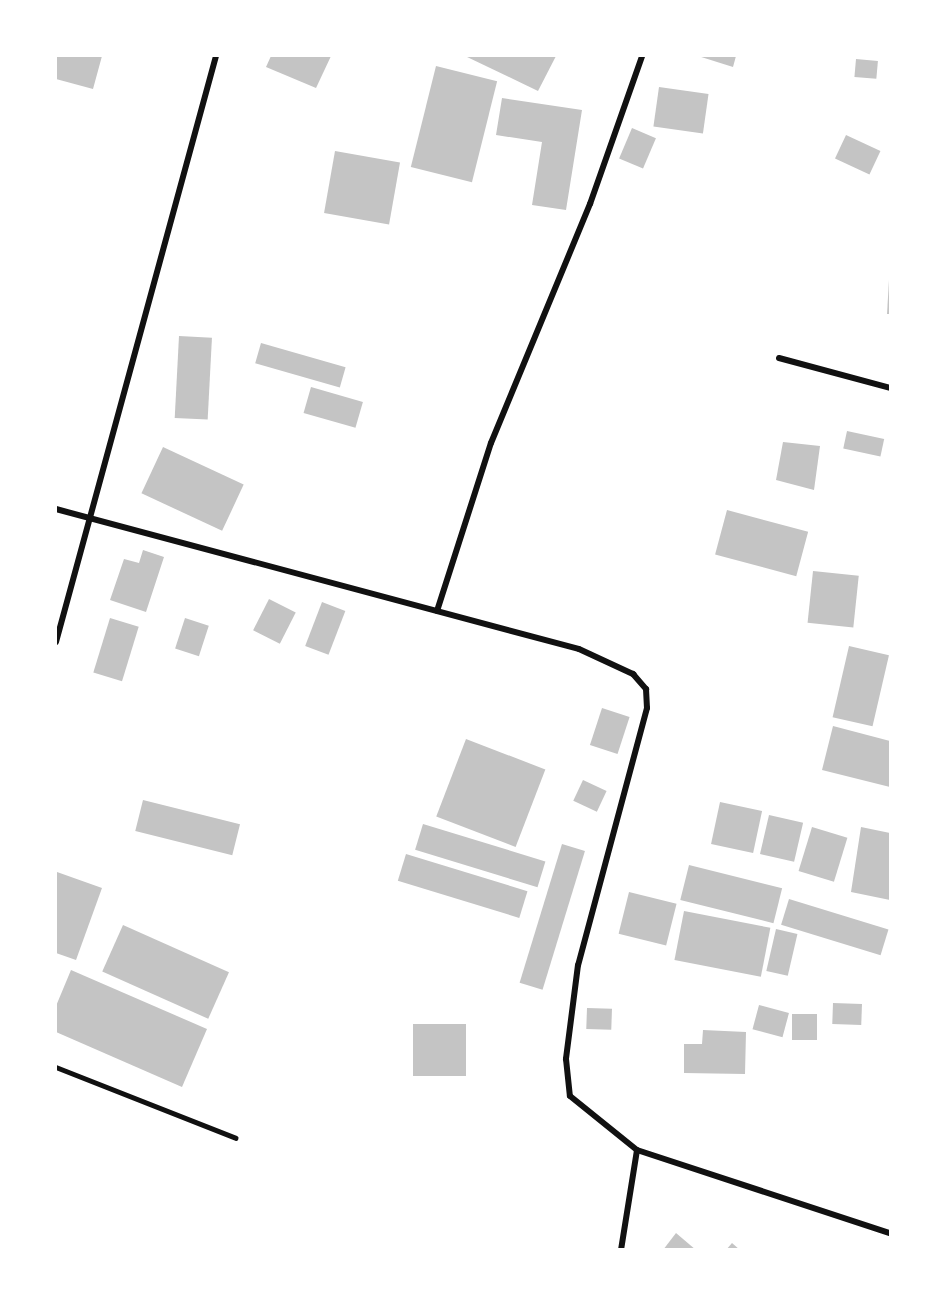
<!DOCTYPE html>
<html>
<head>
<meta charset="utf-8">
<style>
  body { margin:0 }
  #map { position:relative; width:946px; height:1305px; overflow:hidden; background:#fff; font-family:Montserrat,sans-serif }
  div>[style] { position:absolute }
  .building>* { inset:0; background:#c4c4c4; transform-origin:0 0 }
  .service>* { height:4.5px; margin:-2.25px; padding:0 2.25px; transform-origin:2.25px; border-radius:2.25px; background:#111 }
  .minor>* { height:6px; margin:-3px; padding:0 3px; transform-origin:3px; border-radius:3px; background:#111 }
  span { translate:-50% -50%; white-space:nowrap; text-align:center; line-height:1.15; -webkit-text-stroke:5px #fff; paint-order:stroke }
  .frame { position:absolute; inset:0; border:57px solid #fff; pointer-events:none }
</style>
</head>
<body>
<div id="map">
  <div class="building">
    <i style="clip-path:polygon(56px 56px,102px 56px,93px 89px,56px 79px)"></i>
    <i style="clip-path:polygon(271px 56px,331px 56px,316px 88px,266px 67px)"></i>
    <i style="clip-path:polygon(465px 56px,556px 56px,538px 91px)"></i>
    <i style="clip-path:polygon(698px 56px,736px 56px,733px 67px)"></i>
    <i style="left:856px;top:59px;width:22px;height:18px;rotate:5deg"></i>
    <i style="left:436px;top:66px;width:63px;height:104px;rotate:14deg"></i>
    <i style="left:659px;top:87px;width:50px;height:40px;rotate:8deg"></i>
    <i style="clip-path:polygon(502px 98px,582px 110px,566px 210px,532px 205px,542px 142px,496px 135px)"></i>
    <i style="left:632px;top:128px;width:26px;height:33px;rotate:23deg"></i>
    <i style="left:846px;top:135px;width:38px;height:26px;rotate:25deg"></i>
    <i style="left:335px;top:151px;width:66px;height:63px;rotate:10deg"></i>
    <i style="clip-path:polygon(889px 280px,890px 280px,890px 314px,887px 314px)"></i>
    <i style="left:179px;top:336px;width:33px;height:82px;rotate:3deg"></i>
    <i style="left:261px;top:343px;width:88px;height:21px;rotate:16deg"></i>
    <i style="left:311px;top:387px;width:54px;height:27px;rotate:16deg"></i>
    <i style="left:847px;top:431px;width:38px;height:18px;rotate:12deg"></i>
    <i style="clip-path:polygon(783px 442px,820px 446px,814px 490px,776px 480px)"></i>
    <i style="left:163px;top:447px;width:89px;height:51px;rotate:25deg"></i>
    <i style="left:727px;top:510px;width:84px;height:46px;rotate:15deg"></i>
    <i style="clip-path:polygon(143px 550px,164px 557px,146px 612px,110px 600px,124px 559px,139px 563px)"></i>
    <i style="left:813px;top:571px;width:46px;height:52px;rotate:6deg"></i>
    <i style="left:269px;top:599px;width:30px;height:35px;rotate:27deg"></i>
    <i style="left:322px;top:602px;width:25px;height:47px;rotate:21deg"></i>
    <i style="left:110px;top:618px;width:30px;height:57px;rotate:17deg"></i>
    <i style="left:185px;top:618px;width:25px;height:32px;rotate:18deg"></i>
    <i style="left:849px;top:646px;width:41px;height:73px;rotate:13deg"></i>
    <i style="left:602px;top:708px;width:29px;height:39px;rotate:18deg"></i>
    <i style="clip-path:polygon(833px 726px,890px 741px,890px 787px,822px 770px)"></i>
    <i style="left:466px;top:739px;width:85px;height:83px;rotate:21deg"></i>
    <i style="left:583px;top:780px;width:26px;height:23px;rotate:25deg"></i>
    <i style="left:143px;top:800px;width:100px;height:32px;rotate:14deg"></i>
    <i style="left:720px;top:802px;width:43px;height:43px;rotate:12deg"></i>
    <i style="left:769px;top:815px;width:35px;height:40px;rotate:13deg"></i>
    <i style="left:423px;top:824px;width:128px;height:27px;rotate:17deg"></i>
    <i style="left:812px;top:827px;width:37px;height:46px;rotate:17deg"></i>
    <i style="clip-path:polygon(861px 827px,890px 833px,890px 900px,851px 892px)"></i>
    <i style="left:562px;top:844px;width:24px;height:145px;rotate:17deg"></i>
    <i style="left:406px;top:854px;width:127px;height:28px;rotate:17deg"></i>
    <i style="left:689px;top:865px;width:96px;height:36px;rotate:14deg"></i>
    <i style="clip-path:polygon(57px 872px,102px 888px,76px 960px,56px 953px)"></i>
    <i style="left:629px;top:892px;width:49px;height:43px;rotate:14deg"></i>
    <i style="left:789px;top:899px;width:104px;height:27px;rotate:17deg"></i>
    <i style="left:684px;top:911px;width:88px;height:50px;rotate:11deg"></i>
    <i style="left:123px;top:925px;width:116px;height:51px;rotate:24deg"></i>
    <i style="left:776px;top:929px;width:22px;height:43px;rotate:13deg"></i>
    <i style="clip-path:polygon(71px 970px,207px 1029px,182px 1087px,56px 1032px,56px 1006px)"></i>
    <i style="left:833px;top:1003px;width:29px;height:21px;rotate:2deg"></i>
    <i style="left:759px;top:1005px;width:31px;height:25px;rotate:15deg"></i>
    <i style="left:587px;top:1008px;width:25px;height:21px;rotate:2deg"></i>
    <i style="left:792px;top:1014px;width:25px;height:26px"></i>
    <i style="left:413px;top:1024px;width:53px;height:52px"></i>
    <i style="clip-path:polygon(703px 1030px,746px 1032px,745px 1074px,684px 1073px,684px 1044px,702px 1044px)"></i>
    <i style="clip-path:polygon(676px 1233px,696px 1250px,663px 1250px)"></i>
    <i style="clip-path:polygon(732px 1243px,740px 1250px,726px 1250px)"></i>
  </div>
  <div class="service">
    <i style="left:56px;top:1067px;width:193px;rotate:21.5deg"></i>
  </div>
  <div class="minor">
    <i style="left:779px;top:358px;width:115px;rotate:15.1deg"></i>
    <i style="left:56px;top:509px;width:541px;rotate:14.99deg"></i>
    <i style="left:579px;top:649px;width:60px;rotate:24.8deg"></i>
    <i style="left:633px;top:674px;width:20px;rotate:49deg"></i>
    <i style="left:646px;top:689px;width:19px;rotate:87deg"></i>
    <i style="left:647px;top:708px;width:266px;rotate:105deg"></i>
    <i style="left:578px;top:965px;width:95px;rotate:97.3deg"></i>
    <i style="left:566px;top:1059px;width:37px;rotate:84deg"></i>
    <i style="left:570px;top:1096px;width:86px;rotate:38.9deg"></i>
    <i style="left:637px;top:1150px;width:266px;rotate:18.2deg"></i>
    <i style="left:437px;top:611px;width:176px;rotate:-72.2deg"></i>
    <i style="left:491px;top:443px;width:259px;rotate:-67.5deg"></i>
    <i style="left:590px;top:204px;width:157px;rotate:-70.6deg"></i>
    <i style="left:56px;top:642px;width:607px;rotate:-74.73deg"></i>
    <i style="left:621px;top:1250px;width:101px;rotate:-80.9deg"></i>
  </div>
  <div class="frame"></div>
</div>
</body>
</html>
